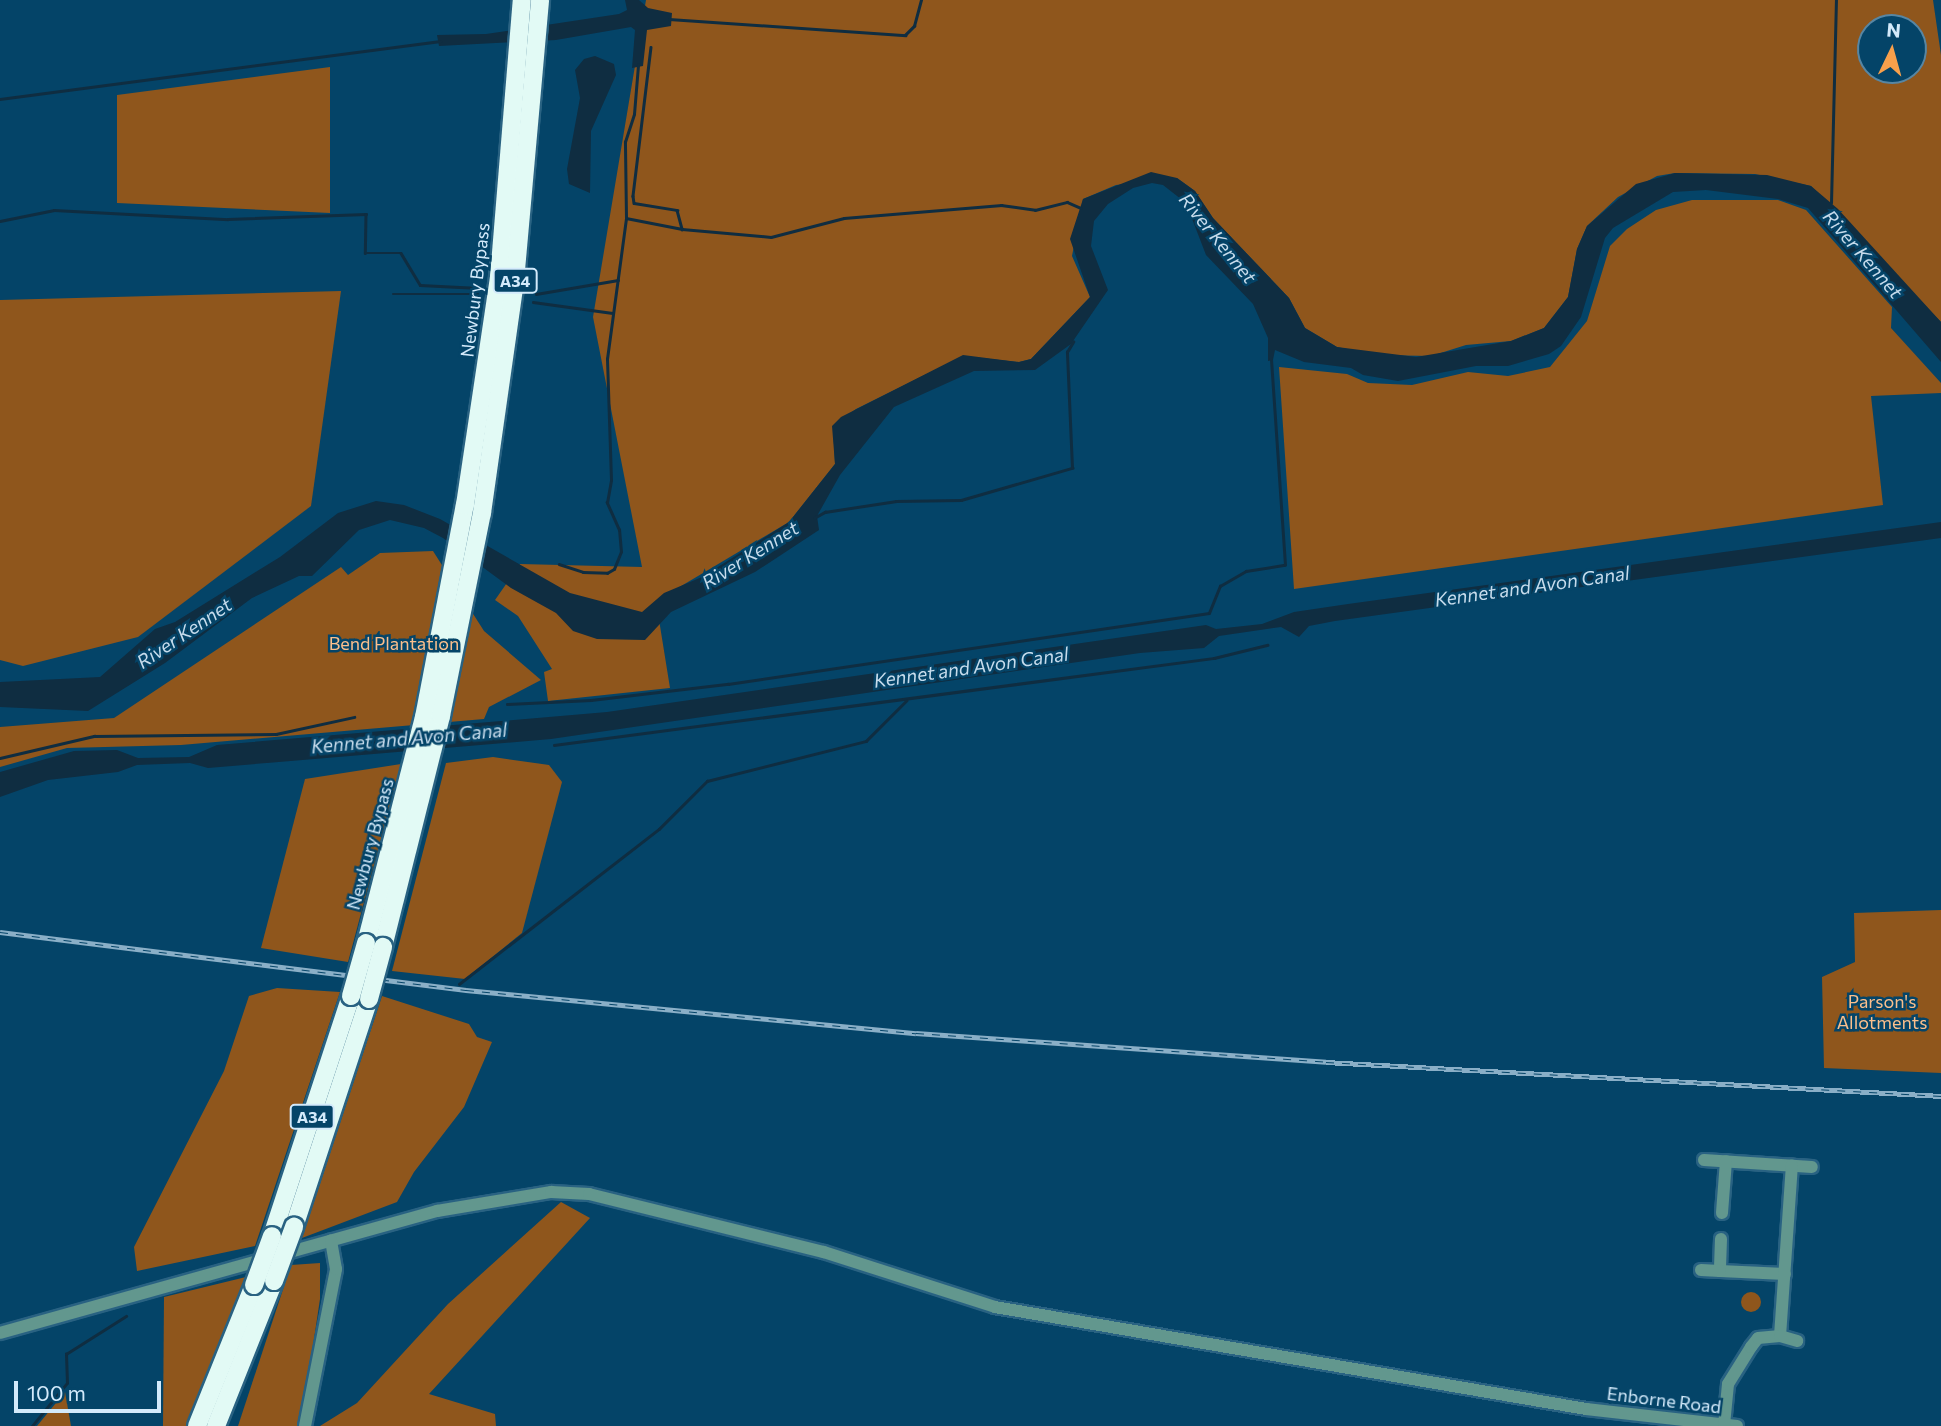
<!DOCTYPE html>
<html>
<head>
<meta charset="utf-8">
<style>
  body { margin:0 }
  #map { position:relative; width:1941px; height:1426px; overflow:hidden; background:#044468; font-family:Commissioner,sans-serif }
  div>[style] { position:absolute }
  .green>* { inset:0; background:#8f561c }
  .round { border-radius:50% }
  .water>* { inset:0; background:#0f2d41 }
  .stream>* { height:2.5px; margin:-1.25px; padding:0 1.25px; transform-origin:1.25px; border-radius:1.25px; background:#0f2d41 }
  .roads { filter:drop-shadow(2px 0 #296282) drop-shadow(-2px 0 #296282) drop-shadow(0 2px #296282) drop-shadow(0 -2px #296282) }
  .minor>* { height:12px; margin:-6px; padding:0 6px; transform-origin:6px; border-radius:6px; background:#62978e }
  .highway>* { height:18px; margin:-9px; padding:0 9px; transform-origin:9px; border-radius:9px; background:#e2faf5 }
  .rail>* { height:5px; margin-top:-2.5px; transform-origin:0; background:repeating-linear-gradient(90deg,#044468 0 8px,#8aafc7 0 16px); box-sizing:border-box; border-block:2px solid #8aafc7 }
  .bridges { filter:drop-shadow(2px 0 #296282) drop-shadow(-2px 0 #296282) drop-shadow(0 2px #296282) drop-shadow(0 -2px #296282) }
  .highway-bridge>* { height:18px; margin:-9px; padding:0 9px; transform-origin:9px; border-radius:9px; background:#e2faf5 }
  span { translate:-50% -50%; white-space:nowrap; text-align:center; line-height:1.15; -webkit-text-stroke:5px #044468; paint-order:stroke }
  .shield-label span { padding:2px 5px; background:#044468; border:2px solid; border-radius:5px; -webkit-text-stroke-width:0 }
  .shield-label { font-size:16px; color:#d3eafb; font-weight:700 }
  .street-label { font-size:18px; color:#d3eafb }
  .park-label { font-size:18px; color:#fbbf8c }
  .water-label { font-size:19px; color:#c7dcec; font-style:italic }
  .north { position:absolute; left:1857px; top:14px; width:70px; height:70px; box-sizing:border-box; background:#044468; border:2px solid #5786a3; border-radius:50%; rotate:5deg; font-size:19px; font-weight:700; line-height:28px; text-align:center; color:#d3eafb }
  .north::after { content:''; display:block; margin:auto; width:24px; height:32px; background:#f8a04b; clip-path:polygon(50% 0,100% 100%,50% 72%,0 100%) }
  .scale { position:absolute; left:14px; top:1381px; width:147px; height:32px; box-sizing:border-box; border:4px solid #d3eafb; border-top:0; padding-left:9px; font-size:21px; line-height:24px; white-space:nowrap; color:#d3eafb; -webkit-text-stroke:5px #044468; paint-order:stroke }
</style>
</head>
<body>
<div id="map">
  <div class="green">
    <i style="clip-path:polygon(evenodd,646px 0,1933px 0,1941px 55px,1941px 322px,1811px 186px,1755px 174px,1675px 173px,1657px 176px,1618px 197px,1587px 226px,1577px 249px,1568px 297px,1544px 328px,1511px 341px,1466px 345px,1431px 356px,1378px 355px,1337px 347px,1305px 328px,1289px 298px,1213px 218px,1195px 191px,1177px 178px,1116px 185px,1083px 199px,1072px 256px,1090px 297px,1031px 359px,1019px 362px,963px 356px,856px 409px,833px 426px,835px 464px,789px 522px,656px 601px,670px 688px,548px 701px,544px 672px,552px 669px,518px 616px,495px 600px,520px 564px,642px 567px,593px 317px,646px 0,1871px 28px,1913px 28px,1913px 70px,1871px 70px,1871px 28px)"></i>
    <i style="clip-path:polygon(330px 67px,330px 213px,117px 203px,117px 95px)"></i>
    <i style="clip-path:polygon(1692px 200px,1778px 200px,1806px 210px,1892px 307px,1891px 328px,1941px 383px,1941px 393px,1871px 396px,1883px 505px,1294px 589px,1279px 367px,1347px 374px,1368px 383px,1412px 385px,1468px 372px,1508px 376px,1550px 367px,1587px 321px,1610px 246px,1627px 229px,1656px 210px)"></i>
    <i style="clip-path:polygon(341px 291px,311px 506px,138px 637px,23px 666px,0 660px,0 300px)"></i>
    <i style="clip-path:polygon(433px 551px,484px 631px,541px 680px,489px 707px,484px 719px,181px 745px,67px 748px,0 767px,0 727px,114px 718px,341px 567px,348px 575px,380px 553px)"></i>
    <i style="clip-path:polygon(493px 757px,549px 765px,562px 782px,522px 933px,465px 979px,392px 971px,446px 763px)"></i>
    <i style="clip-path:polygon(401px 764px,348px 962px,261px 948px,305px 779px)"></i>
    <i style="clip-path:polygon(1941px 910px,1941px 1073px,1824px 1068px,1822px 977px,1855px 962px,1854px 913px)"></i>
    <i style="clip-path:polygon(277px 988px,340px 992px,255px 1246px,137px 1271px,134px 1247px,224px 1071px,249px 996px)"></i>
    <i style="clip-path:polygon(382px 996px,469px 1024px,477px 1037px,492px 1042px,464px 1107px,414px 1172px,397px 1202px,302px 1238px)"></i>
    <i style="clip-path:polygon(561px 1202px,590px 1218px,429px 1394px,495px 1414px,496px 1426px,320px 1426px,357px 1403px,448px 1304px)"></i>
    <i style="clip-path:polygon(320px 1263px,320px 1299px,301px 1426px,238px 1426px,291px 1265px)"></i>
    <i style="clip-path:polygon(246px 1277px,186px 1426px,163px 1426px,164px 1297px)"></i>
    <i class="round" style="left:1741px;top:1292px;width:20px;height:20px"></i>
    <i style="clip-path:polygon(65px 1392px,71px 1426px,37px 1426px)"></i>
  </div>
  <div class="water">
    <i style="clip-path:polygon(625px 0,639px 0,648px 8px,672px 13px,671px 26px,647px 30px,643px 66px,632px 68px,635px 30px,631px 27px,556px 40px,439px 46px,437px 35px,486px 34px,619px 14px,627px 10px)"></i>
    <i style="clip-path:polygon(595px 56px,614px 64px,616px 75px,591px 131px,590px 193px,569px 184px,567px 169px,580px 98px,575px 70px,584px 59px)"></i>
    <i style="clip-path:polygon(1151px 172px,1177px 178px,1195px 191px,1213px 218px,1289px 298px,1305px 328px,1337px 347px,1416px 357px,1511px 341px,1544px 328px,1568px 297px,1577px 249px,1587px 226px,1636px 184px,1675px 173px,1767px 175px,1811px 186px,1838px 209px,1941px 322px,1941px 362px,1808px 208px,1778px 199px,1706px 190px,1673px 192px,1613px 228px,1605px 238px,1581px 317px,1561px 346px,1549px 354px,1508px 366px,1476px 366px,1398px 381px,1363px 375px,1351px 368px,1304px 362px,1275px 350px,1273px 360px,1268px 361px,1268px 338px,1253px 304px,1206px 255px,1186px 203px,1163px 185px,1152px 183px,1133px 188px,1108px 204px,1094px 221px,1091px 246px,1108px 290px,1071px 344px,1035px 370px,974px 371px,894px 407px,840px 475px,817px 516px,819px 530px,755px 572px,671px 612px,645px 640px,597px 639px,573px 631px,556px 613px,511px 588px,443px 538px,424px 528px,390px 520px,359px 530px,312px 576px,299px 576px,252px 598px,165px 663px,88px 711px,0 707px,0 682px,100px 677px,155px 629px,175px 622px,280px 557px,338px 513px,376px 501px,404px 505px,440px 519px,570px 593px,642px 612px,664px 593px,702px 577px,789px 522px,835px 464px,832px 426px,841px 417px,963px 355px,1019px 362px,1031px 359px,1090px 297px,1070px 239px,1083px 199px)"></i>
    <i style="clip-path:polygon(1941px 522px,1941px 538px,1335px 621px,1309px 626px,1299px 637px,1281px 627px,1219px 636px,1204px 648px,1140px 653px,551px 739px,208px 768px,190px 763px,137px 765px,118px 772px,48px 780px,0 797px,0 772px,74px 751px,117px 750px,138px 758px,189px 757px,217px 745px,607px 712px,1206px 625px,1216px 629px,1262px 624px,1294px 612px,1348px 604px)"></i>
  </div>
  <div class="stream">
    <i style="left:669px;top:19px;width:237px;rotate:3.9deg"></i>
    <i style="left:905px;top:35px;width:13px;rotate:-45deg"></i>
    <i style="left:914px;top:26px;width:27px;rotate:-75deg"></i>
    <i style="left:651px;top:47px;width:150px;rotate:96.9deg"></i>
    <i style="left:633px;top:196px;width:7px;rotate:82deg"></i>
    <i style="left:634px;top:203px;width:44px;rotate:9.2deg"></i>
    <i style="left:677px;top:210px;width:20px;rotate:75deg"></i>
    <i style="left:0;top:99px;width:444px;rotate:-7.5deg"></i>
    <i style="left:1831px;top:203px;width:203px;rotate:-88.6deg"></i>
    <i style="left:626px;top:218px;width:57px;rotate:11.1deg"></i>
    <i style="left:682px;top:229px;width:89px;rotate:5.1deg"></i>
    <i style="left:771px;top:237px;width:75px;rotate:-14.6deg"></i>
    <i style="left:844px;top:218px;width:158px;rotate:-4.7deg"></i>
    <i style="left:1001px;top:205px;width:34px;rotate:8deg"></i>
    <i style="left:1035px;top:210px;width:33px;rotate:-14deg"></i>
    <i style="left:1067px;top:202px;width:15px;rotate:23deg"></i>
    <i style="left:0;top:221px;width:55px;rotate:-11.5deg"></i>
    <i style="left:54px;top:210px;width:174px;rotate:3deg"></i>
    <i style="left:228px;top:219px;width:138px;rotate:-2.1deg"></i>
    <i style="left:366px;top:214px;width:39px;rotate:91deg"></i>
    <i style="left:365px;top:253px;width:36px"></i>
    <i style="left:401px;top:253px;width:37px;rotate:59deg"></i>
    <i style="left:420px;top:285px;width:59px;rotate:2.9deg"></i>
    <i style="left:393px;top:294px;width:85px"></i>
    <i style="left:536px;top:294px;width:83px;rotate:-9.7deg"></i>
    <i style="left:533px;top:302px;width:80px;rotate:7.9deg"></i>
    <i style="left:814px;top:518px;width:13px;rotate:-29deg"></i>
    <i style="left:825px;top:512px;width:72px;rotate:-8.8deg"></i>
    <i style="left:896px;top:501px;width:65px;rotate:-0.9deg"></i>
    <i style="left:961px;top:500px;width:116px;rotate:-16.1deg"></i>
    <i style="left:1072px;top:468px;width:116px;rotate:-92.5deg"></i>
    <i style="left:1067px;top:352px;width:12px;rotate:-59deg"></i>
    <i style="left:559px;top:564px;width:25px;rotate:18deg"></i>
    <i style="left:583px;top:572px;width:24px;rotate:2deg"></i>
    <i style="left:607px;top:573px;width:8px;rotate:-30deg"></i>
    <i style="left:614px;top:569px;width:18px;rotate:-68deg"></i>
    <i style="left:621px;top:552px;width:22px;rotate:-95deg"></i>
    <i style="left:619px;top:530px;width:30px;rotate:-114deg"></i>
    <i style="left:607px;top:503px;width:23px;rotate:-80deg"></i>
    <i style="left:611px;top:480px;width:121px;rotate:-91.9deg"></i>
    <i style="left:607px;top:359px;width:142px;rotate:-82.3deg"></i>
    <i style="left:626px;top:218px;width:76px;rotate:-90.8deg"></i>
    <i style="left:625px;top:142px;width:29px;rotate:-72deg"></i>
    <i style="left:634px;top:114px;width:49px;rotate:-85.3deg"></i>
    <i style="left:507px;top:704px;width:84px;rotate:-2.7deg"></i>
    <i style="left:591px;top:700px;width:138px;rotate:-6.7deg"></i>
    <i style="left:728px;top:684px;width:486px;rotate:-8.4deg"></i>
    <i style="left:1209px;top:613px;width:29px;rotate:-68deg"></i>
    <i style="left:1220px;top:586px;width:30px;rotate:-30deg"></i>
    <i style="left:1246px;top:571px;width:39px;rotate:-9deg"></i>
    <i style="left:1285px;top:565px;width:207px;rotate:-93.9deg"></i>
    <i style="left:554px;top:745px;width:666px;rotate:-7.51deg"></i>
    <i style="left:1214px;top:658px;width:55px;rotate:-13.8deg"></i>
    <i style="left:0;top:758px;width:97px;rotate:-13.2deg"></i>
    <i style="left:94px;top:736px;width:182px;rotate:-0.6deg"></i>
    <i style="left:276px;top:734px;width:80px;rotate:-12.3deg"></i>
    <i style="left:459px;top:984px;width:253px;rotate:-37.8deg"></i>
    <i style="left:659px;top:829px;width:68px;rotate:-45deg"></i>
    <i style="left:707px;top:781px;width:164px;rotate:-14.1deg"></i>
    <i style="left:866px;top:741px;width:57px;rotate:-45deg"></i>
    <i style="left:32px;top:1426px;width:55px;rotate:-50.9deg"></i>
    <i style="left:67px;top:1383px;width:29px;rotate:-92deg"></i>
    <i style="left:66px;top:1354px;width:71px;rotate:-32.3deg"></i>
  </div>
  <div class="roads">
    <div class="minor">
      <i style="left:1704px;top:1160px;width:108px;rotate:3.7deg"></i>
      <i style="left:1722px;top:1213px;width:52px;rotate:-85.6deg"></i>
      <i style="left:1721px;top:1239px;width:32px;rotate:92deg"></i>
      <i style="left:1720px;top:1271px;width:65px;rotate:2.6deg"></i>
      <i style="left:1701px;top:1270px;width:19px;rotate:3deg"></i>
      <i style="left:0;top:1333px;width:454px;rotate:-15.6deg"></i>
      <i style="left:437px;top:1211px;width:116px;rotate:-9.5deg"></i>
      <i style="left:551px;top:1192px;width:38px;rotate:3deg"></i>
      <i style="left:589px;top:1194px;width:242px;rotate:13.9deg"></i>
      <i style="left:824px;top:1252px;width:180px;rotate:17.8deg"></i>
      <i style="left:995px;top:1307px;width:600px;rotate:9.79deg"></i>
      <i style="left:1586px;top:1409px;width:152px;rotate:6.4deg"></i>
      <i style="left:1780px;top:1336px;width:171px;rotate:-86deg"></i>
      <i style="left:1724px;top:1425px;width:41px;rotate:-84.4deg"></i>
      <i style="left:1728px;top:1384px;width:44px;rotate:-58.1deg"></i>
      <i style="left:1751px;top:1347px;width:11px;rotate:-52deg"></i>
      <i style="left:1758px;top:1338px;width:22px;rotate:-5deg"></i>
      <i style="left:1780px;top:1336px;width:18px;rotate:16deg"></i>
      <i style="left:305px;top:1426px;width:160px;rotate:-78.8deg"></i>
      <i style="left:336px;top:1269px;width:29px;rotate:-100deg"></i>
    </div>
    <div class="highway">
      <i style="left:366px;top:943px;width:233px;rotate:-75.6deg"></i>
      <i style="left:424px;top:717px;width:216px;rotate:-79.1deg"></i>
      <i style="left:465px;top:505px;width:231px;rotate:-81.5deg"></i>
      <i style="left:499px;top:277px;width:278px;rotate:-85.3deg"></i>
      <i style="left:383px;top:947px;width:238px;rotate:-75.9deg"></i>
      <i style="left:441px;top:716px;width:207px;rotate:-78.6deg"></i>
      <i style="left:482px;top:513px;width:234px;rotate:-81.9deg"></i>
      <i style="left:515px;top:281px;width:282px;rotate:-84.9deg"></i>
      <i style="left:294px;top:1227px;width:240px;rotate:-71.8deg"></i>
      <i style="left:272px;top:1236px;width:253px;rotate:-71.8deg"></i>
      <i style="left:197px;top:1426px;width:152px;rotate:-68deg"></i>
      <i style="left:216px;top:1426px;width:156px;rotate:-68.2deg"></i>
    </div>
  </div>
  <div class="rail">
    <i style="left:0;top:932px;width:470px;rotate:7.1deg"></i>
    <i style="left:466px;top:990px;width:452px;rotate:5.5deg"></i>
    <i style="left:916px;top:1033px;width:411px;rotate:4deg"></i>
    <i style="left:1326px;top:1062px;width:616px;rotate:3.16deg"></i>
  </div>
  <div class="bridges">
    <div class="highway-bridge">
      <i style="left:351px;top:996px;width:55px;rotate:-74.2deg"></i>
      <i style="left:369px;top:999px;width:54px;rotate:-74.9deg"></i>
      <i style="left:274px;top:1281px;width:58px;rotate:-69.7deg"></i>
      <i style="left:254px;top:1285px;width:52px;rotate:-69.8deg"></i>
    </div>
  </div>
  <div class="shield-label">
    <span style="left:515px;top:281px">A34</span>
    <span style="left:312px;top:1117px">A34</span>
  </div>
  <div class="street-label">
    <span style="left:475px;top:290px;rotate:-83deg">Newbury Bypass</span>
    <span style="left:370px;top:844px;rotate:-75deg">Newbury Bypass</span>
    <span style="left:1664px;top:1400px;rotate:7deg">Enborne Road</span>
  </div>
  <div class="park-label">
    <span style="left:394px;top:643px">Bend Plantation</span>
    <span style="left:1882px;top:1012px">Parson's<br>Allotments</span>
  </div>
  <div class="water-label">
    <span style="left:1218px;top:238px;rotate:51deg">River Kennet</span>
    <span style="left:1863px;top:254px;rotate:49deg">River Kennet</span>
    <span style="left:750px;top:555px;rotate:-32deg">River Kennet</span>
    <span style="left:1532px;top:586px;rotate:-8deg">Kennet and Avon Canal</span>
    <span style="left:184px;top:633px;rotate:-34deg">River Kennet</span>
    <span style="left:971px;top:667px;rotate:-8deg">Kennet and Avon Canal</span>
    <span style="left:409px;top:738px;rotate:-5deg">Kennet and Avon Canal</span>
  </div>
  <div class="north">N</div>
  <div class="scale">100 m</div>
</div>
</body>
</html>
